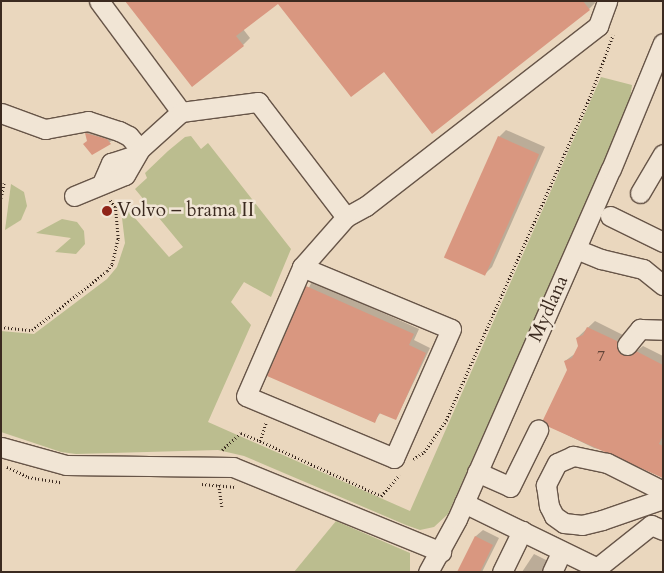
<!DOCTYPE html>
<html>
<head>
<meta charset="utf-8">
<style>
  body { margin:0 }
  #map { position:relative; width:664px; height:573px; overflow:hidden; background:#ead7be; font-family:Cardo,serif }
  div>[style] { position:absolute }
  .green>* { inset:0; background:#bbbd8f }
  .shadow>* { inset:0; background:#0003 }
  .building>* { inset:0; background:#d99780; transform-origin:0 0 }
  .path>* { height:2.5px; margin-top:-1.25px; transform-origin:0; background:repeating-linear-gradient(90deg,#3b2a20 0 1px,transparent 0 3.5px) }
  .roads { filter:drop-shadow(1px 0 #675548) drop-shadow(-1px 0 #675548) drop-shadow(0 1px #675548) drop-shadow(0 -1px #675548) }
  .minor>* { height:19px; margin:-9.5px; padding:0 9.5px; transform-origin:9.5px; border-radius:9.5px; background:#f1e5d5 }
  .dots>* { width:14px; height:14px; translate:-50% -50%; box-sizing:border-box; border:2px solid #f1e5d5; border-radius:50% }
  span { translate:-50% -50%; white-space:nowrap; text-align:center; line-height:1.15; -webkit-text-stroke:5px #f1e5d5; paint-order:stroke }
  .number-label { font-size:16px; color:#624538 }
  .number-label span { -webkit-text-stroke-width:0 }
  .poi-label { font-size:19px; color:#3b2a20 }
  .left { translate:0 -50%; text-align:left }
  .street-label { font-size:19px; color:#3b2a20 }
  .frame { position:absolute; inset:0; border:2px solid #3b2a20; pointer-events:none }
</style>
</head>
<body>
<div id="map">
  <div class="green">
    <i style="clip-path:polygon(601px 77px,632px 85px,629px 107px,448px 514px,434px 527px,420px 530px,406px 525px,244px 456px,218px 450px,76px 454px,61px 452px,1px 432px,1px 331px,34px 334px,107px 279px,117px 267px,125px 243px,120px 201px,169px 257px,183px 247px,135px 189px,147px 178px,145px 173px,168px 151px,185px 137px,191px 136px,201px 149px,208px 143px,291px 249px,271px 297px,244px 282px,231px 302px,251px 325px,208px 422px,410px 511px)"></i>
    <i style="clip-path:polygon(11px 184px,24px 192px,27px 206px,21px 220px,5px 230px)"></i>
    <i style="clip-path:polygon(62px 219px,77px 222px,84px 231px,85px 244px,76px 254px,55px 252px,71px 238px,36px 233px)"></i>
    <i style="clip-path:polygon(336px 521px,410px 553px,410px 572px,294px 572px)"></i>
  </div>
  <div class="shadow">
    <i style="clip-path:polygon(127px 1px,594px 1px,595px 3px,589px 9px,384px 70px,278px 2px,243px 29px,250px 38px,243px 45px,192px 85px)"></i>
    <i style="clip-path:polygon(89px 130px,111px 136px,113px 140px,92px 154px,86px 133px)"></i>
    <i style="clip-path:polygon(506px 130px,545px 147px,492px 267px,485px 274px,499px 137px)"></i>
    <i style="clip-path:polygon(312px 281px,419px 329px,414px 340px,430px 348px,396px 419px,381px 412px,374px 422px,269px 376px)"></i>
    <i style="clip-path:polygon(595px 321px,623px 335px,626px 348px,638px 350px,643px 346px,663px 356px,663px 478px,612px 452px,594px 448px,549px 426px,568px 370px,565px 361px,576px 353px,580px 346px,577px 338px)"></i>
    <i style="clip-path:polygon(483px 530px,499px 538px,482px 572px,459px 572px,476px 536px)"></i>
    <i style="clip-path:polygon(534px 554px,548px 561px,547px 572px,522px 572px)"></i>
  </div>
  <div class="building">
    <i style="clip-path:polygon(125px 1px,583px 1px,590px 10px,432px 134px,384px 72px,351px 97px,278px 4px,236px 36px,244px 46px,192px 87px)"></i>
    <i style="clip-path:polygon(85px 133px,107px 139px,111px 144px,92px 155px,83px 144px,87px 141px)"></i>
    <i style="left:498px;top:136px;width:45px;height:133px;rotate:24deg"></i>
    <i style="clip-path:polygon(306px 286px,414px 334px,409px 345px,426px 353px,396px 420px,379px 413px,375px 423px,267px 376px)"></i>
    <i style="clip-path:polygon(587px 327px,617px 341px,620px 354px,631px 356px,636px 351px,663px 365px,663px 435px,659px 444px,663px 446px,663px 478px,549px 427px,543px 420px,567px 370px,564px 361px,572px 358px,578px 346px,576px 338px,583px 335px)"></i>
    <i style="clip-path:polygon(475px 536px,493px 545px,480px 572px,457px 572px)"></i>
  </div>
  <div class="path">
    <i style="left:1px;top:198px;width:15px;rotate:-79deg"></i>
    <i style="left:1px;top:327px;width:31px;rotate:6deg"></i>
    <i style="left:32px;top:330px;width:95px;rotate:-38.2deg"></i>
    <i style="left:107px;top:271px;width:9px;rotate:-54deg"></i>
    <i style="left:112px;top:264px;width:26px;rotate:-77deg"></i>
    <i style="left:118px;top:239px;width:32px;rotate:-95deg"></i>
    <i style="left:115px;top:207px;width:10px;rotate:-127deg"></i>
    <i style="left:260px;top:441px;width:133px;rotate:24.4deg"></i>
    <i style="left:381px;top:496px;width:28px;rotate:-49deg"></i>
    <i style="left:222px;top:450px;width:25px;rotate:-42deg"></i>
    <i style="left:241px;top:433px;width:21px;rotate:23deg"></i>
    <i style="left:260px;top:441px;width:20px;rotate:-72deg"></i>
    <i style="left:413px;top:459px;width:13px;rotate:-32deg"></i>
    <i style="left:424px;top:452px;width:39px;rotate:-55deg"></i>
    <i style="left:446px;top:420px;width:357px;rotate:-66deg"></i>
    <i style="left:591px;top:94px;width:63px;rotate:-69.6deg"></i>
    <i style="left:7px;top:467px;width:23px;rotate:25deg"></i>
    <i style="left:28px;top:477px;width:33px;rotate:9deg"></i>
    <i style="left:202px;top:484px;width:34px;rotate:5deg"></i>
    <i style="left:219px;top:485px;width:22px;rotate:82deg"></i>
  </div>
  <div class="roads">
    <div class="minor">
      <i style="left:99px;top:1px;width:138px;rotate:53.5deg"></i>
      <i style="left:1px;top:113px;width:47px;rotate:20deg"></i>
      <i style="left:45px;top:129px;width:44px;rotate:-10.5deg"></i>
      <i style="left:88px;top:121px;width:33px;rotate:18deg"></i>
      <i style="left:119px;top:131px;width:11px;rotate:27deg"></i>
      <i style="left:129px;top:136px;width:17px;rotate:50deg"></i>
      <i style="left:103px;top:181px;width:20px;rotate:-66deg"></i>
      <i style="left:111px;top:163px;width:25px;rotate:-18deg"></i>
      <i style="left:640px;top:193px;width:45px;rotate:-59.5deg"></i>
      <i style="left:74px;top:196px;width:55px;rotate:-22.4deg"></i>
      <i style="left:125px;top:175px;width:30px;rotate:-60deg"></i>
      <i style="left:140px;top:149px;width:55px;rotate:-42.1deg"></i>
      <i style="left:181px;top:112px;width:78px;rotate:-7.4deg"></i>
      <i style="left:258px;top:102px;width:145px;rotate:52.6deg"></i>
      <i style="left:346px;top:217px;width:23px;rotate:-29deg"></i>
      <i style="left:366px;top:206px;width:294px;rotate:-37.8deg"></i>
      <i style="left:598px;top:26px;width:27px;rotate:-70deg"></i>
      <i style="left:610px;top:216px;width:59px;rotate:26.1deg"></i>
      <i style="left:576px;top:249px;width:27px;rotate:22deg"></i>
      <i style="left:601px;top:259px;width:43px;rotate:13.4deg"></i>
      <i style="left:643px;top:269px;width:26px;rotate:39deg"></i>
      <i style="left:302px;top:267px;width:161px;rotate:22.6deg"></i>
      <i style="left:451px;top:329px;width:141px;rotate:113.8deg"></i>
      <i style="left:394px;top:458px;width:160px;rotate:-157.3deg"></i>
      <i style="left:246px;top:396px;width:141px;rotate:-66.5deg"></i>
      <i style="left:302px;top:267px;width:67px;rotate:-48.7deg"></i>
      <i style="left:627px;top:345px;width:21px;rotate:-51deg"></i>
      <i style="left:640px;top:329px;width:23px;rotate:2deg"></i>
      <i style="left:1px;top:447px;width:67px;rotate:15.5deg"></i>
      <i style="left:66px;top:465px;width:167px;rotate:0.7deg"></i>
      <i style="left:233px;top:467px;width:225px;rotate:22.2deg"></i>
      <i style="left:477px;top:472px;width:36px;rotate:24deg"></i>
      <i style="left:510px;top:487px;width:64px;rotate:-63.8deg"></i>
      <i style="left:663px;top:491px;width:63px;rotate:-153.4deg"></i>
      <i style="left:607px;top:463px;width:35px;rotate:-168deg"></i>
      <i style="left:573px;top:456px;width:17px;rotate:156deg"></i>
      <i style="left:557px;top:463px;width:25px;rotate:117deg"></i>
      <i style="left:546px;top:485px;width:21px;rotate:82deg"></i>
      <i style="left:549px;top:506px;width:11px;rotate:63deg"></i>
      <i style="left:554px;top:516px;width:12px;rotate:35deg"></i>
      <i style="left:564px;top:523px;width:18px;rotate:6deg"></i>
      <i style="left:582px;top:525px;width:21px;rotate:-14deg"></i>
      <i style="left:602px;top:520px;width:65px;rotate:-19deg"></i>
      <i style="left:464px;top:503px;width:148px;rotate:26deg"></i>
      <i style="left:597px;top:568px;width:69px;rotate:-38.5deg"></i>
      <i style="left:651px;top:525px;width:13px;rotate:23deg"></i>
      <i style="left:428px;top:572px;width:60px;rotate:-61.3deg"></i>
      <i style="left:457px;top:519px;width:382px;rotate:-66.3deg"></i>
      <i style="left:611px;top:169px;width:136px;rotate:-67.6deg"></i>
      <i style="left:502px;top:572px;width:46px;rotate:-64deg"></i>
      <i style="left:552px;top:572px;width:23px;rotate:-65deg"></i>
    </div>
  </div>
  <div class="dots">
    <i style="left:107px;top:211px;background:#8f2418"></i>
  </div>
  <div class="number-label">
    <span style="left:601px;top:356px">7</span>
  </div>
  <div class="poi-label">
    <span class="left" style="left:117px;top:211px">Volvo – brama II</span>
  </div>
  <div class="street-label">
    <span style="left:549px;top:309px;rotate:-66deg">Mydlana</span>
  </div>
  <div class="frame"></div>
</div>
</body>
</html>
